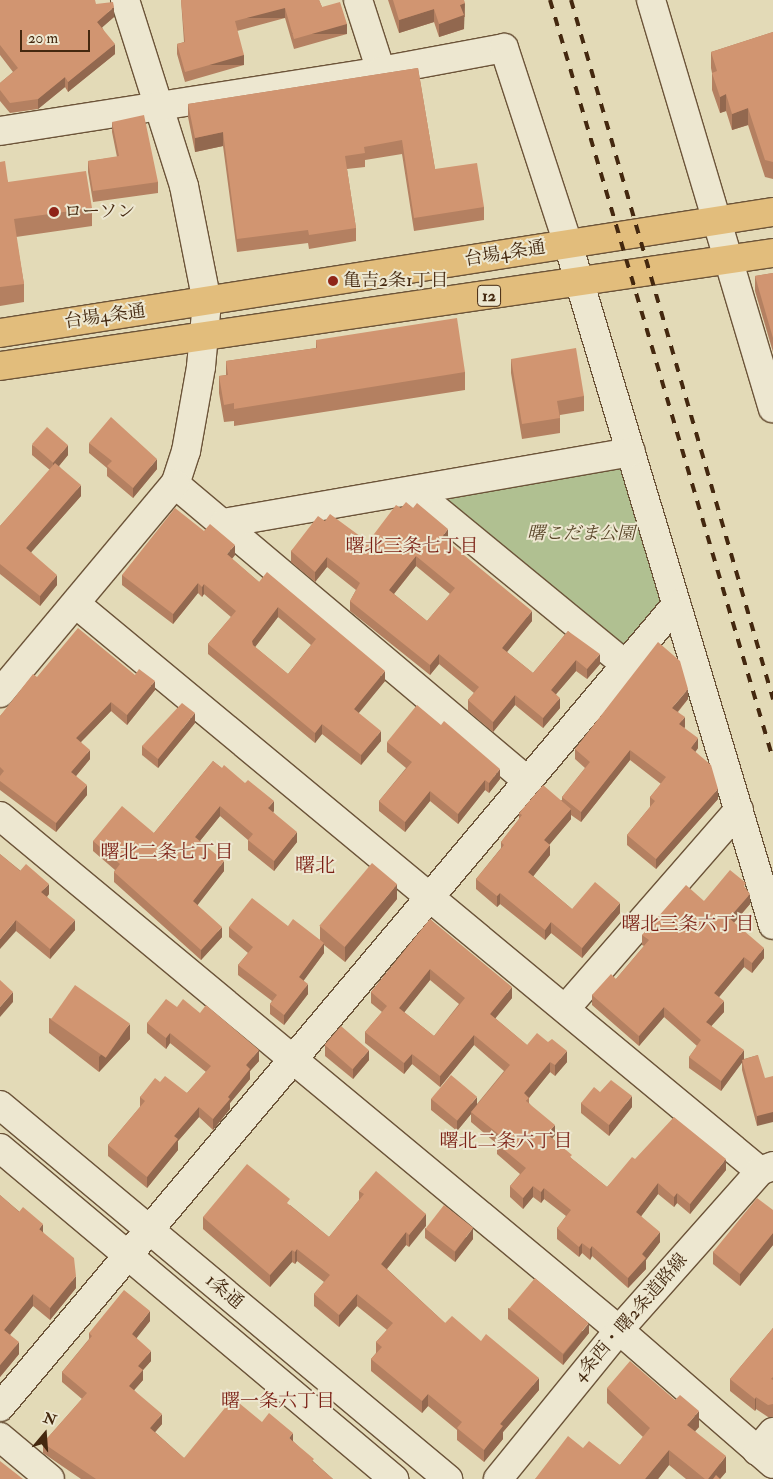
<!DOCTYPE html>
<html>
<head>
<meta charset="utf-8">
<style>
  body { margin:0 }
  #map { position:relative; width:773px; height:1479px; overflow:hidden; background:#e3dab7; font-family:"IM FELL Double Pica","Noto Serif JP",serif }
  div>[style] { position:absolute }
  .green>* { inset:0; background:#b0c091 }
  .roads { filter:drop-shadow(1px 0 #6c5439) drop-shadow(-1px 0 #6c5439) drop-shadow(0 1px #6c5439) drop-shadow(0 -1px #6c5439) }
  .minor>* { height:28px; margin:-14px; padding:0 14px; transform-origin:14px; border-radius:14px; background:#ede7d0 }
  .highway>* { height:28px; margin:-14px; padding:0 14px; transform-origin:14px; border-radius:14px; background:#e2bd7c }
  .rail>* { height:4px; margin-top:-2px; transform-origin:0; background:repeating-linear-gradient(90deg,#44280f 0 9px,transparent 0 18px) }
  .wall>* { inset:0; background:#b48061 }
  .shaded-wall>* { inset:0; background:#92684f; transform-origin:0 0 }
  .building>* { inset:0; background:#d19571; transform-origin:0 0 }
  .dots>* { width:14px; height:14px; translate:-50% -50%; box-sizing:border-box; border:2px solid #ede7d0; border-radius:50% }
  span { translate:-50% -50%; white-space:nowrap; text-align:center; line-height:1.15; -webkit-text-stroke:4px #ede7d0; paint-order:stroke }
  .shield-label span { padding:1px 4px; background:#ede7d0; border:1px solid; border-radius:4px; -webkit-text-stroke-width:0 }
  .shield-label { font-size:16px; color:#44280f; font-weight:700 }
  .poi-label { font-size:18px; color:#44280f }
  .left { translate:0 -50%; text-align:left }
  .street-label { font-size:18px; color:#44280f }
  .park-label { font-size:18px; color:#5a4629; font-style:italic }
  .neighbourhood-label { font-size:19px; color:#7a1f14 }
  .quarter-label { font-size:20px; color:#7a1f14 }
  .north { position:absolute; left:20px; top:1409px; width:50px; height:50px; -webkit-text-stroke:4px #ede7d0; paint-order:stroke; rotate:18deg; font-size:14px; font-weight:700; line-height:20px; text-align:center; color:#44280f }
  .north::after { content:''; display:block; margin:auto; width:18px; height:22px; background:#44280f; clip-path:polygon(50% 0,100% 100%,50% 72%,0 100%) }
  .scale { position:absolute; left:20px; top:30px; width:70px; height:22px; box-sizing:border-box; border:2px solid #44280f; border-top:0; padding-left:6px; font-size:15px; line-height:18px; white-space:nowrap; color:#44280f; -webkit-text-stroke:4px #ede7d0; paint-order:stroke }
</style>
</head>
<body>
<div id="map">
  <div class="green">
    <i style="clip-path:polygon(631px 452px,676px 605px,626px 665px,415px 491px)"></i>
  </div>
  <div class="roads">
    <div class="minor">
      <i style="left:125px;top:0;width:195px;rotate:72.4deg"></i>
      <i style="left:184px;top:186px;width:118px;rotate:78.8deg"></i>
      <i style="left:207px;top:302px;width:65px;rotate:95.3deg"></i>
      <i style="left:201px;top:367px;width:85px;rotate:100.1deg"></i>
      <i style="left:186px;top:451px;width:35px;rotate:108deg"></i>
      <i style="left:175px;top:484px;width:459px;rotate:40.1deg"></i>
      <i style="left:358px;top:0;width:75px;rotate:72.1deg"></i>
      <i style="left:651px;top:0;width:426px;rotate:73.4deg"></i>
      <i style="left:0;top:131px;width:386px;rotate:-8.9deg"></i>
      <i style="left:381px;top:71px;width:125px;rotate:-10.6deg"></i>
      <i style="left:504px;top:48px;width:206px;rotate:71.9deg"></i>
      <i style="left:568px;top:244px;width:711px;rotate:73.25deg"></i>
      <i style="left:414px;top:491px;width:274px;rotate:39.4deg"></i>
      <i style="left:224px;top:523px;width:413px;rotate:-9.9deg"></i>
      <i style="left:76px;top:604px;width:888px;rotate:39.66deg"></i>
      <i style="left:0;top:693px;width:273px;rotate:-50.1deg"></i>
      <i style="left:0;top:816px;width:805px;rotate:39.71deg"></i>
      <i style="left:619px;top:1330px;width:204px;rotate:41deg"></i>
      <i style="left:566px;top:1008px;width:263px;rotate:-48.9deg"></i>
      <i style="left:0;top:1105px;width:584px;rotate:39.86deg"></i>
      <i style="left:0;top:1148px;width:515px;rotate:40.03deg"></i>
      <i style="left:0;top:1407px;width:1049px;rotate:-49.87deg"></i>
      <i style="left:0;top:1437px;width:65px;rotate:40deg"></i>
      <i style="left:757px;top:1451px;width:25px;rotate:-50deg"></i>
      <i style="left:498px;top:1479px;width:192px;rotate:-50.9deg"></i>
      <i style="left:619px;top:1330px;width:213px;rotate:-48.4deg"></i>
      <i style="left:760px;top:1171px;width:14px;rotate:-21deg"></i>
    </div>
    <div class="highway">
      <i style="left:0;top:333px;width:782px;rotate:-8.9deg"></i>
      <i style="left:0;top:366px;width:781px;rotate:-8.32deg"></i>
    </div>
  </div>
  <div class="rail">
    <i style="left:550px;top:0;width:791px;rotate:73.63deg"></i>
    <i style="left:571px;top:0;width:728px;rotate:73.88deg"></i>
  </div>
  <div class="wall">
    <i style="clip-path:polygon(0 0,96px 4px,114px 17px,102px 27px,115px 54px,68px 92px,65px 87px,38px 109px,10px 113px,0 101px,0 83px,13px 72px,0 55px)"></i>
    <i style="clip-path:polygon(181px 0,319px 0,322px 7px,347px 34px,294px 49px,285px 18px,237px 31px,244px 65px,185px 82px,177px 54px,177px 44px,184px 42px)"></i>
    <i style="clip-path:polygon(388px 0,464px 0,465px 17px,464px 17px,464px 29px,439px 37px,434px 22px,399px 33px)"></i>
    <i style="clip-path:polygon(773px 32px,773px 179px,765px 177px,748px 125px,732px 130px,726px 111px,720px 113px,712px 90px,712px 73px,711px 68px,711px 52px)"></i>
    <i style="clip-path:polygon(418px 68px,435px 169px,484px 207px,484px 220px,414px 231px,402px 154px,365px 160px,365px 167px,347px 169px,356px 228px,356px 241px,309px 249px,308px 243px,237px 252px,223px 146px,195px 152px,188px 117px,188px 104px)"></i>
    <i style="clip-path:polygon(112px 122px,158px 182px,158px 193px,93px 202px,88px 172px,88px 161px,117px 157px,112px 132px)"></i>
    <i style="clip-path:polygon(0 162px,8px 182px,92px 208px,92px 226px,16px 237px,24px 284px,24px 302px,0 306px)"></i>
    <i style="clip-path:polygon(773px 273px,773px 352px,755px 291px,755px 276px)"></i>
    <i style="clip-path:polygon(316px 340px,465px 372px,465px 390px,234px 426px,234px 421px,224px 422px,219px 393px,219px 376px,226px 375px,226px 361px,316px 348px)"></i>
    <i style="clip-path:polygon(511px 359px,584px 396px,584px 411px,560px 415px,560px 433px,522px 439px,511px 373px)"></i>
    <i style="clip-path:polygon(89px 443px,157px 469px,133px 498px,107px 476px,107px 468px,89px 453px)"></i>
    <i style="clip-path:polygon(32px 445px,68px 455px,59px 466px,81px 496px,31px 552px,57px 585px,40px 606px,0 574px,0 526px,50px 470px,32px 455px)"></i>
    <i style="clip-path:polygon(evenodd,325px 521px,368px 542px,448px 539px,447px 541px,532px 621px,507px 652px,533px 673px,568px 631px,600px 664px,587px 679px,576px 671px,556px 694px,560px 708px,543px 728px,515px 705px,493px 732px,468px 711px,468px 700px,474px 693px,439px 664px,430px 675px,350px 611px,350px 601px,356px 590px,327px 567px,315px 582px,291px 562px,291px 551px,325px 521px,416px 566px,450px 594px,427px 621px,394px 594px,416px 566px)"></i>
    <i style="clip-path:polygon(evenodd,235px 555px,232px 559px,259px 582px,385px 681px,358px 713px,381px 741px,361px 765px,322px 734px,315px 743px,208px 654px,208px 644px,231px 617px,204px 594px,202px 597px,198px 593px,173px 624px,122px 585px,122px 575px,235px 555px,278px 617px,311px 645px,288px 674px,255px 647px,278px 617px)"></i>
    <i style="clip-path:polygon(135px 675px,155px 690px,127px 725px,111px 711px,81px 742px,90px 759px,76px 776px,87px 795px,56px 832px,0 790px,0 716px,37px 677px)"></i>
    <i style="clip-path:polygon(688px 699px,678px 712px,685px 727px,684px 728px,698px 748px,695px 752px,718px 799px,656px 869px,627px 845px,627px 835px,650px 807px,650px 797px,661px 784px,630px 760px,581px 822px,571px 815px,571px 819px,549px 845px,550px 855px,533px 876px,572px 909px,620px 913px,582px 958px,551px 933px,545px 940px,500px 904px,497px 907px,476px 889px,476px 879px,501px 848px,501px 842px,519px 819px,519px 813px,562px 800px,562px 797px,585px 768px,575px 759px,575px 749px)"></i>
    <i style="clip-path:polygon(195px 723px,158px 768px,142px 755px,142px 746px)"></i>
    <i style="clip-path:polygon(387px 742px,500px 779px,489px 793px,485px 790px,458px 824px,430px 801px,405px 832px,379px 811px,379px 801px,406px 768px,387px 752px)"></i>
    <i style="clip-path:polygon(213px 761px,274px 811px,273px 812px,297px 842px,274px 871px,248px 850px,248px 840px,220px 816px,200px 841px,224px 871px,197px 905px,222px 937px,201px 960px,114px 882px,114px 872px,115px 870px,93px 851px,93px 841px,154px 833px)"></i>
    <i style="clip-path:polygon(0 854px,49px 894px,47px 897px,75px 930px,50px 959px,16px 931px)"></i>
    <i style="clip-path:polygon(746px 888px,750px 904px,734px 923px,764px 958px,752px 973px,744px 967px,719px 997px,724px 1012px,711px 1026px,744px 1059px,758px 1055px,757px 1126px,742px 1070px,742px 1062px,721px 1091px,689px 1068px,689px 1057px,697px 1046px,664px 1017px,639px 1046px,592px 1005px,592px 995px,616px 979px,644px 946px,642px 945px,642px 935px,704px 901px)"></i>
    <i style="clip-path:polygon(397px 899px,345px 962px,324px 945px,324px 953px,303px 981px,308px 994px,284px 1025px,270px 1014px,270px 1004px,272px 1001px,238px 975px,238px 965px,248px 953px,229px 937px,229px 927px,288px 926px,320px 940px,320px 926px)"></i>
    <i style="clip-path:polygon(evenodd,430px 919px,512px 998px,495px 1018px,527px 1045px,567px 1062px,555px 1076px,550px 1072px,529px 1098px,529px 1103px,555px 1135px,552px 1138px,572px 1159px,607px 1187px,635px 1159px,726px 1170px,690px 1214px,677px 1203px,674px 1207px,658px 1194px,641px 1216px,660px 1242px,646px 1260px,646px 1269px,628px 1288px,592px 1256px,590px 1260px,582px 1253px,579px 1257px,557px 1239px,557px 1228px,566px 1216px,544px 1199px,541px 1203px,533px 1197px,523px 1209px,510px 1197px,510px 1186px,520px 1174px,497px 1154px,497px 1144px,471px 1122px,471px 1114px,457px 1131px,431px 1110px,431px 1099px,477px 1104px,504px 1071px,474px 1045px,440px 1087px,412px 1064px,404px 1074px,365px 1043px,365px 1032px,382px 1012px,371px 1003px,371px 992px,430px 919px,430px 980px,459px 1004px,434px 1036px,404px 1012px,430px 980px)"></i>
    <i style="clip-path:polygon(177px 1007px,259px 1061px,250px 1071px,250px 1079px,230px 1103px,230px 1109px,213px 1130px,199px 1117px,178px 1141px,178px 1150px,147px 1188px,108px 1156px,108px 1145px,140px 1107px,140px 1097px,160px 1082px,187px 1093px,206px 1072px,170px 1043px,166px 1049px,147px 1033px,147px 1023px)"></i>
    <i style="clip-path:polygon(49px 1018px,130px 1039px,99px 1072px,49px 1033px)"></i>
    <i style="clip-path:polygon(325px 1045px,369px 1060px,353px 1079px,325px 1056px)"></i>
    <i style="clip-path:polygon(600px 1092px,632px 1107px,609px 1136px,581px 1113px,581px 1103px)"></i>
    <i style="clip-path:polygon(359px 1191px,426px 1214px,409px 1247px,406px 1245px,387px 1269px,445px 1323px,539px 1390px,503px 1432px,503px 1439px,484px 1462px,457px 1440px,457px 1430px,428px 1406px,422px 1413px,371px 1371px,371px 1359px,376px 1353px,376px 1342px,387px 1330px,357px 1306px,339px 1327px,314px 1306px,314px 1294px,324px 1282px,297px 1261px,295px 1264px,292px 1262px,270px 1287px,203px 1229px,203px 1217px,290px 1205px,329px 1237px,359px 1200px)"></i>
    <i style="clip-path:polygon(0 1195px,43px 1232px,76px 1288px,50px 1320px,33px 1306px,10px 1335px,19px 1354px,0 1377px)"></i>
    <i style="clip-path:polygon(773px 1210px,773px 1245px,740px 1286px,713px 1264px,713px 1252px)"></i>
    <i style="clip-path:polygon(425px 1228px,473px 1239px,455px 1262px,425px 1238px)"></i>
    <i style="clip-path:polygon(508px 1308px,589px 1333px,563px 1365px,508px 1319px)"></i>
    <i style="clip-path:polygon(150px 1321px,136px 1338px,151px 1361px,143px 1370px,143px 1380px,134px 1390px,162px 1424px,155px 1432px,184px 1458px,262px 1422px,293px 1441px,314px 1462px,333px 1479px,81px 1479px,43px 1453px,43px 1443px,82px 1399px,62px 1382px,62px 1372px,89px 1339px,89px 1333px)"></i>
    <i style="clip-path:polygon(773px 1328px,773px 1417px,768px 1417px,756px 1409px,755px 1411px,730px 1391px,730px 1379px)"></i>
    <i style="clip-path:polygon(607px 1388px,699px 1427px,695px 1431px,726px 1472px,720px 1479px,686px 1479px,669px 1465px,658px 1479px,535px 1479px,583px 1448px,620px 1465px,643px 1437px,607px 1403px)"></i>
  </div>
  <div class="shaded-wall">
    <i style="clip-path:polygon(465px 3px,464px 29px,439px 37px,439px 24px,460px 5px)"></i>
    <i style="clip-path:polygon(114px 7px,114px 17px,97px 32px,97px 22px)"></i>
    <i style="left:285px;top:8px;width:10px;height:52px;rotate:90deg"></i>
    <i style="clip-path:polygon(434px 9px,434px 22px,399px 33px,399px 20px)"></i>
    <i style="left:347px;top:24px;width:10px;height:55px;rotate:90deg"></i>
    <i style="clip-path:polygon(115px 44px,115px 54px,68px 92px,68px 82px)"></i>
    <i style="left:244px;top:55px;width:10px;height:61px;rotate:90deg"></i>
    <i style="clip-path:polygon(65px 77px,65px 87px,38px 109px,38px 99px)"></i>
    <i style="clip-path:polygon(726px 94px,726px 111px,720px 113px,720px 97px)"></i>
    <i style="clip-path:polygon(748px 108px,748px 125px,732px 130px,732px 114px)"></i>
    <i style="clip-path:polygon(223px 132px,223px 146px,195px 152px,195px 138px)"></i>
    <i style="clip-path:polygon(68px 445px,68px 455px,53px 473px,53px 463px)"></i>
    <i style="clip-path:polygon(157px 459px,157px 469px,133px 498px,133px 488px)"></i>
    <i style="clip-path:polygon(81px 485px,81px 496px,26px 558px,26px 548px)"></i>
    <i style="clip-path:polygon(448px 529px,448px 539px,442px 547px,442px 537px)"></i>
    <i style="clip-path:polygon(235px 545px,235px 555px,227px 564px,227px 554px)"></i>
    <i style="clip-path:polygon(416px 556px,416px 566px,389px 600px,389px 590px)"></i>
    <i style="clip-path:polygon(327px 557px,327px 567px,315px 582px,315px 572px)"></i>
    <i style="clip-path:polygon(57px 575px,57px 585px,40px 606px,40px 596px)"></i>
    <i style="clip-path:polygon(198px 583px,198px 593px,173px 624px,173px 614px)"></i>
    <i style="clip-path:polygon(204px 584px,204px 594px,202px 597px,202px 587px)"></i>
    <i style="clip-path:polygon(278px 607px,278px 617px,252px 651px,252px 641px)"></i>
    <i style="clip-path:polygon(532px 611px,532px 621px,502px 658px,502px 648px)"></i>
    <i style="clip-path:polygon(439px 654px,439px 664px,430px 675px,430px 665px)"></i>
    <i style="clip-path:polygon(600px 654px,600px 664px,587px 679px,587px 669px)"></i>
    <i style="clip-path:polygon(576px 660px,576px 671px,551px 700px,551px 690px)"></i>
    <i style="clip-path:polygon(385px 671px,385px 681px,354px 719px,354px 709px)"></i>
    <i style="clip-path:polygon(155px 681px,155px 690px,127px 725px,127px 715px)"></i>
    <i style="clip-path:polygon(688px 689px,688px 699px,672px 718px,672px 708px)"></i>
    <i style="clip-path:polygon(515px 695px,515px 705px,493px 732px,493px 722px)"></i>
    <i style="clip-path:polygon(560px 698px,560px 708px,543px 728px,543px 718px)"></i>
    <i style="clip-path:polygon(111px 702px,111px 711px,76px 747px,76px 738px)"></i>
    <i style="clip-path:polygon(195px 713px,195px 723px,158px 768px,158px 759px)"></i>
    <i style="clip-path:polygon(685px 717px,685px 727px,679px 734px,679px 724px)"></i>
    <i style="clip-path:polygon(322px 724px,322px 734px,315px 743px,315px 733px)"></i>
    <i style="clip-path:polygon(381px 731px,381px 741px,361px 765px,361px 755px)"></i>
    <i style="clip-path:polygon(698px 738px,698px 748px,691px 758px,691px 748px)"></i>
    <i style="clip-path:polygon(90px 750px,90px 759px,71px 782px,71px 772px)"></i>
    <i style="clip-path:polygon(630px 750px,630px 760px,581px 822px,581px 812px)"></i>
    <i style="clip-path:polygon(500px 769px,500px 779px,489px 793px,489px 783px)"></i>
    <i style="clip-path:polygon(485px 780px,485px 790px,458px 824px,458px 814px)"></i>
    <i style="clip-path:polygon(87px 785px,87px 795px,56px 832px,56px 823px)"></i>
    <i style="clip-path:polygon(718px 789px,718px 799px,656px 869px,656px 859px)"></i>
    <i style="clip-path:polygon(430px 791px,430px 801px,405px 832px,405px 822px)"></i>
    <i style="clip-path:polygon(274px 801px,274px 811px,268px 818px,268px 808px)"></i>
    <i style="clip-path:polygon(220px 806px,220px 816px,195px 847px,195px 837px)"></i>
    <i style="clip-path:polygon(571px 809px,571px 819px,544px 851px,544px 840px)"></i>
    <i style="clip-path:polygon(297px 832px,297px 842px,274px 871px,274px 861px)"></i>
    <i style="clip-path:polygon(550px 845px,550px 855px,528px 883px,528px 872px)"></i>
    <i style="clip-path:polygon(224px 861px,224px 871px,193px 911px,193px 901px)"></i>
    <i style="clip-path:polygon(49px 884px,49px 894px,41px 903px,41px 892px)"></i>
    <i style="clip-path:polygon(397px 884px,397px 899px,345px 962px,345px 947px)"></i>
    <i style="clip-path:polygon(500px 893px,500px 904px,497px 907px,497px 896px)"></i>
    <i style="clip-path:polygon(750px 894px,750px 904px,729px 928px,729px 918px)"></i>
    <i style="clip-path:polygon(620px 903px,620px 913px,582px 958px,582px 948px)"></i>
    <i style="clip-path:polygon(16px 920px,16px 931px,0 949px,0 939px)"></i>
    <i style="clip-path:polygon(75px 920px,75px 930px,50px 959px,50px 949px)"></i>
    <i style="clip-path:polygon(551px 922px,551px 933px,545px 940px,545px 930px)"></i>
    <i style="clip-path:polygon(222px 927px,222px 937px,201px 960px,201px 950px)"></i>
    <i style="clip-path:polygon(324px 943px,324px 953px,299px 987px,299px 977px)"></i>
    <i style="clip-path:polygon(764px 948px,764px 958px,752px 973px,752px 963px)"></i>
    <i style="clip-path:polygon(744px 957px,744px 967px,714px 1003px,714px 993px)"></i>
    <i style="clip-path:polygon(430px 969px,430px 980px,399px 1019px,399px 1008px)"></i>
    <i style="clip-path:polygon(308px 984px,308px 994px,284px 1025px,284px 1015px)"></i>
    <i style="clip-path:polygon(512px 987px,512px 998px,490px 1025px,490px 1014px)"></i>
    <i style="clip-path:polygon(13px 992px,13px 1002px,0 1017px,0 1007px)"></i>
    <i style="clip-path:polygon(724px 1001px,724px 1012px,706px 1032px,706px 1022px)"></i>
    <i style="clip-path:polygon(664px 1007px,664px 1017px,639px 1046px,639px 1036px)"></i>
    <i style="clip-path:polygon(130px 1024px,130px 1039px,99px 1072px,99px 1057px)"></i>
    <i style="clip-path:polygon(170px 1033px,170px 1043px,166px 1049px,166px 1038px)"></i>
    <i style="clip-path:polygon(474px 1035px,474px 1045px,440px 1087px,440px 1076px)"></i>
    <i style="clip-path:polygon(259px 1050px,259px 1061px,250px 1071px,250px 1079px,230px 1103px,230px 1109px,213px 1130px,213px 1119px,246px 1065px)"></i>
    <i style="clip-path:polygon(369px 1050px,369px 1060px,353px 1079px,353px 1069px)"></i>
    <i style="clip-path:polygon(744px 1050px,744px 1060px,721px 1091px,721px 1081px)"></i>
    <i style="clip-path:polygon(567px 1051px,567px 1062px,555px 1076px,555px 1065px)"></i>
    <i style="clip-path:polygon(412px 1054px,412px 1064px,404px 1074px,404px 1063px)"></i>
    <i style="clip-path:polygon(550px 1062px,550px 1072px,524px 1104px,524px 1093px)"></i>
    <i style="clip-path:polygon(632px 1096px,632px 1107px,609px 1136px,609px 1125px)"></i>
    <i style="clip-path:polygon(477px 1097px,477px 1107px,471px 1112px,471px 1114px,457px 1131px,457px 1121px)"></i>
    <i style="clip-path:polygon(773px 1104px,773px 1122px,757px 1126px,757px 1116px)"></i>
    <i style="clip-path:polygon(199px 1107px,199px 1117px,178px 1141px,178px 1150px,147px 1188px,147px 1177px,174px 1136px)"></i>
    <i style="clip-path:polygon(555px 1125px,555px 1135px,547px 1145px,547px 1134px)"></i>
    <i style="clip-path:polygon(726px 1159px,726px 1170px,690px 1214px,690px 1204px)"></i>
    <i style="clip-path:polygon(658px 1183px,658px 1194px,636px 1223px,636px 1212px)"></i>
    <i style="clip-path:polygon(533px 1186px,533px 1197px,523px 1209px,523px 1198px)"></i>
    <i style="clip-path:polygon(544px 1188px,544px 1199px,541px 1203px,541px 1192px)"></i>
    <i style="clip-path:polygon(677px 1193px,677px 1203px,674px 1207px,674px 1197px)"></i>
    <i style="clip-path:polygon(426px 1214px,426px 1226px,409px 1247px,409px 1235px)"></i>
    <i style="clip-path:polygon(43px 1224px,43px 1236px,39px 1229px)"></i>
    <i style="clip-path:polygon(473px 1228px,473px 1239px,455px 1262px,455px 1252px)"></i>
    <i style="clip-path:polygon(406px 1232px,406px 1245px,381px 1276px,381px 1264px)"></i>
    <i style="clip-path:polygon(660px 1232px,660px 1242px,646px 1260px,646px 1269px,628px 1288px,628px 1278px,642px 1254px)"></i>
    <i style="clip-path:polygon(773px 1233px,773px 1245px,740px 1286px,740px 1274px)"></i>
    <i style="clip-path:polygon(582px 1243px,582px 1253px,579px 1257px,579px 1247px)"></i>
    <i style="clip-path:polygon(592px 1246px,592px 1256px,590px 1260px,590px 1249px)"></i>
    <i style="clip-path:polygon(297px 1249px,297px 1261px,295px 1264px,295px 1252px)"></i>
    <i style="clip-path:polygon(292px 1250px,292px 1262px,270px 1287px,270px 1275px)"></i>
    <i style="clip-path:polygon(76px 1276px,76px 1288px,50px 1320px,50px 1308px)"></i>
    <i style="clip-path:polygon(33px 1294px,33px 1306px,4px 1342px,4px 1330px)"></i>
    <i style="clip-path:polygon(357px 1294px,357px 1306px,339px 1327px,339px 1315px)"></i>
    <i style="clip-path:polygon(150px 1311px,150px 1321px,132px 1344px,132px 1334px)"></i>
    <i style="clip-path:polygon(589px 1323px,589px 1333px,563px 1365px,563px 1355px)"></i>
    <i style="clip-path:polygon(19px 1342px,19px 1354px,0 1377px,0 1365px)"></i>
    <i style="clip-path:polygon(151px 1351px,151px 1361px,143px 1370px,143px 1380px,129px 1396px,129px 1386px,138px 1366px)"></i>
    <i style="clip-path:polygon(539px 1378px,539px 1390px,503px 1432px,503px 1439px,484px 1462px,484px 1450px,500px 1424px)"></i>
    <i style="clip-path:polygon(428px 1394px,428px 1406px,422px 1413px,422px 1401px)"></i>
    <i style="clip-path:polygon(756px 1397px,756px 1409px,755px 1411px,755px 1399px)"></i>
    <i style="clip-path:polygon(699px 1411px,699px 1427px,687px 1440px,687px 1425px)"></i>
    <i style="clip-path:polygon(162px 1414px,162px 1424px,150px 1438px,150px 1428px)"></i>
    <i style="clip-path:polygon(293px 1433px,293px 1443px,289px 1438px)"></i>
    <i style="clip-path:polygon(669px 1450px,669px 1465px,658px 1479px,645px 1479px)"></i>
    <i style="clip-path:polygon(726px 1456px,726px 1472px,720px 1479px,708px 1479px)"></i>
  </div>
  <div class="building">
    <i style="clip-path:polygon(0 0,95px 0,96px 4px,113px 2px,114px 7px,97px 22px,115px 44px,68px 82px,65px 77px,38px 99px,10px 103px,0 90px,0 83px,18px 68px,0 45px)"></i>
    <i style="clip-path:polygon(181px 0,319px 0,322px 7px,340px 2px,347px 24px,294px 39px,285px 8px,235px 21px,244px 55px,185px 72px,177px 44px,185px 42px)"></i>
    <i style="clip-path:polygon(393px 0,464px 0,465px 3px,460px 5px,464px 15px,439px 24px,434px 9px,399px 20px)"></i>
    <i style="clip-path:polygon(773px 32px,773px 162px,765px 160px,748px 108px,732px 114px,726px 94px,720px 97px,712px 73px,717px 71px,711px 52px)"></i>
    <i style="clip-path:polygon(418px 68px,435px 169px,477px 163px,484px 207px,414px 218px,402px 140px,364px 147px,365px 153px,345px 156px,356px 228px,309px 235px,308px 230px,237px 239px,223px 132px,195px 138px,188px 104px)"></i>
    <i style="clip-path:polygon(144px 115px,158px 182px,93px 191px,88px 161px,119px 156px,112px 122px)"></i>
    <i style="clip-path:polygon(5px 161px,8px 182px,86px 171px,92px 208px,14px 219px,24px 284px,0 287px,0 162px)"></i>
    <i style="clip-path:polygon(773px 273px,773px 338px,755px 276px)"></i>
    <i style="clip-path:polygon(457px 318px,465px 372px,234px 409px,234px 403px,224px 405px,219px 376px,228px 375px,226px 361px,317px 348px,316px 340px)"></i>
    <i style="clip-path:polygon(576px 348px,584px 396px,557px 401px,560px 418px,522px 424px,511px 359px)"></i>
    <i style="clip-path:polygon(111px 417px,157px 459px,133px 488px,107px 466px,112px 461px,89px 443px)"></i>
    <i style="left:47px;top:427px;width:28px;height:23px;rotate:41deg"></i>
    <i style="clip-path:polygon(55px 463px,81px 485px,26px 548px,57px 575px,40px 596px,0 564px,0 526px)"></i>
    <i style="clip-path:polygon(evenodd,406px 502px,413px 508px,417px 503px,448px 529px,442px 537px,532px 611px,502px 648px,533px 673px,568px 631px,600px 654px,587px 669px,576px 660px,551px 690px,560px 698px,543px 718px,515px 695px,493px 722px,468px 700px,479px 687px,439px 654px,430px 665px,350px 601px,360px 583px,327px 557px,315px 572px,291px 551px,318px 516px,325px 521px,330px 514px,368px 542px,396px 505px,401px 508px,406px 502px,416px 556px,455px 588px,427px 621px,389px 590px,416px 556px)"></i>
    <i style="clip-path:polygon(evenodd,175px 508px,204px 531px,210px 524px,235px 545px,227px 554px,259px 582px,267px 572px,385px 671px,354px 709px,381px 731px,361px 755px,322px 724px,315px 733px,208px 644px,236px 611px,204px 584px,202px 587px,198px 583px,173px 614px,122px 575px,175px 508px,278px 607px,316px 639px,288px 674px,253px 645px,252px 641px,278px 607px)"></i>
    <i style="clip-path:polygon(78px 628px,135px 675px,139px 669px,155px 681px,127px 715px,111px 702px,76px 738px,90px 750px,71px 772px,87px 785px,56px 823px,0 781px,0 776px,4px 771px,0 767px,0 716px,33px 674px,37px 677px)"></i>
    <i style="clip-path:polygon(658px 642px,680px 661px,688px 689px,672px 708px,685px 717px,679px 724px,698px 738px,691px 748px,711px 765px,718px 789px,656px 859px,627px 835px,655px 801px,650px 797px,666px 777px,630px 750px,581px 812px,562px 797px,590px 762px,575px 749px)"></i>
    <i style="clip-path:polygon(182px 703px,195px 713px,158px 759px,142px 746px)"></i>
    <i style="clip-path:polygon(417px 705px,441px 725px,444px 721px,500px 769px,489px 783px,485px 780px,458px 814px,430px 791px,405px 822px,379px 801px,412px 762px,387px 742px)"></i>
    <i style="clip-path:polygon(213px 761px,222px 768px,224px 765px,245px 783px,248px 780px,274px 801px,268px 808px,297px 832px,274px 861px,248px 840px,253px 834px,220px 806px,195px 837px,224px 861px,193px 901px,222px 927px,201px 950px,114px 872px,120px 864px,93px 841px,122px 806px,154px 833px)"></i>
    <i style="clip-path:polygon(543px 785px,571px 809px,544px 840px,550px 845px,528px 872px,572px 909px,595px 882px,620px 903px,582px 948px,551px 922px,545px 930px,500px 893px,497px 896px,476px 879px,504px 845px,501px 842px,522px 815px,519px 813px)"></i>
    <i style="clip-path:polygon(0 854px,20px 871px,26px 864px,49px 884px,41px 892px,75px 920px,50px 949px,16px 920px,0 939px)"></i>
    <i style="left:372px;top:863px;width:33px;height:82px;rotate:40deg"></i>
    <i style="clip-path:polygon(730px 870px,746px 883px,744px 886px,750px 894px,729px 918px,764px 948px,752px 963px,744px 957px,714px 993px,724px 1001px,706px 1022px,744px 1050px,721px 1081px,689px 1057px,701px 1040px,664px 1007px,639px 1036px,592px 995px,611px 974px,616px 979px,649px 940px,642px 935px,686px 885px,704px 901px)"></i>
    <i style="clip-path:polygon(252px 898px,288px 926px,293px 919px,324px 943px,299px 977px,308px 984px,284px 1015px,270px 1004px,277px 995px,238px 965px,253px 947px,229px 927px)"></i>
    <i style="clip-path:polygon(evenodd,430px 919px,512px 987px,490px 1014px,527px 1045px,537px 1033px,548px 1042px,552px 1039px,567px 1051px,555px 1065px,550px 1062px,524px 1093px,529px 1098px,526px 1101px,555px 1125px,547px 1134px,572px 1155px,570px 1157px,607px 1187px,632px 1157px,635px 1159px,674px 1117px,726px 1159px,690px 1204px,677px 1193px,674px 1197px,658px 1183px,636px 1212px,660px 1232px,642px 1254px,646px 1258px,628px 1278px,592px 1246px,590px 1249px,582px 1243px,579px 1247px,557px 1228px,571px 1210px,544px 1188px,541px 1192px,533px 1186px,523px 1198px,510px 1186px,526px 1168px,497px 1144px,502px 1137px,471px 1112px,510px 1065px,474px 1035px,440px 1076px,412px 1054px,404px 1063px,365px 1032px,387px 1006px,371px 992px,430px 919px,430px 969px,465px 998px,434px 1036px,399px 1008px,430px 969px)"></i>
    <i style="clip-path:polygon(0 980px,13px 992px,0 1007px)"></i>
    <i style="left:75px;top:985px;width:67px;height:42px;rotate:35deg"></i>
    <i style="clip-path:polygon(166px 999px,177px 1007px,183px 999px,200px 1013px,206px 1005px,259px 1050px,246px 1065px,250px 1069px,228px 1097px,230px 1099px,213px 1119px,199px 1107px,174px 1136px,178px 1139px,147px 1177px,108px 1145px,145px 1101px,140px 1097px,155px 1078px,160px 1082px,165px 1076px,187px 1093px,211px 1066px,170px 1033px,166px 1038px,147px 1023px)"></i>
    <i style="left:341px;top:1026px;width:37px;height:25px;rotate:41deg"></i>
    <i style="clip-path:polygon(758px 1055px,765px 1078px,773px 1076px,773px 1112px,757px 1116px,742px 1060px)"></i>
    <i style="left:451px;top:1075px;width:34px;height:31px;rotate:40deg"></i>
    <i style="clip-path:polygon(611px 1080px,632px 1096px,609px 1125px,581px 1103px,594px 1087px,600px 1092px)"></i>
    <i style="clip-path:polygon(247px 1164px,290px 1199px,287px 1203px,329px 1237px,364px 1194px,359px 1191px,376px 1171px,426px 1214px,409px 1235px,406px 1232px,381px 1264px,445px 1323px,452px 1316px,481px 1341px,486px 1334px,539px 1378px,500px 1424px,503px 1426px,484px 1450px,457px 1428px,462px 1422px,428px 1394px,422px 1401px,371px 1359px,382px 1347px,376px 1342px,393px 1323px,357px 1294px,339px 1315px,314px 1294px,330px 1275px,297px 1249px,295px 1252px,292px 1250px,270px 1275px,203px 1217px)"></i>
    <i style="clip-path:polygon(0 1195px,19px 1212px,23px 1207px,43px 1224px,39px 1229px,74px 1258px,76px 1276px,50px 1308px,33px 1294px,4px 1330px,19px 1342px,0 1365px)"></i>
    <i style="clip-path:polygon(757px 1198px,773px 1210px,773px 1233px,740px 1274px,713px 1252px)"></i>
    <i style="left:444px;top:1205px;width:37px;height:30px;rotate:38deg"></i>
    <i style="left:535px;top:1278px;width:70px;height:40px;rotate:40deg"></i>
    <i style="clip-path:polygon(124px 1290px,150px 1311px,132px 1334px,151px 1351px,138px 1366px,143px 1370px,129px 1386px,162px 1414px,150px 1428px,184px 1458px,233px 1398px,262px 1422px,269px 1413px,293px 1433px,289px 1438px,314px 1459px,312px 1461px,333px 1479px,96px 1479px,43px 1443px,87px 1393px,62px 1372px,92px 1336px,89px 1333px)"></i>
    <i style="clip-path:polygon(773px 1328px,773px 1377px,771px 1379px,773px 1380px,773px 1404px,768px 1405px,756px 1397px,755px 1399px,730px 1379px)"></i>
    <i style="clip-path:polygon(630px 1361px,675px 1400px,680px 1395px,699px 1411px,687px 1425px,726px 1456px,708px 1479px,705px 1479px,669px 1450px,645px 1479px,535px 1479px,568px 1436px,583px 1448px,589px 1441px,620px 1465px,650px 1428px,607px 1388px)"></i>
    <i style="clip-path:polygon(0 1461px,23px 1479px,0 1479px)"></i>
    <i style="clip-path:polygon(716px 1475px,720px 1479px,713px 1479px)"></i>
  </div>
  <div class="dots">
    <i style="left:54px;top:212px;background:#8f2418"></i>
    <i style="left:333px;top:281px;background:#8f2418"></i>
  </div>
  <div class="shield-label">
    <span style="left:489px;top:296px">12</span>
  </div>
  <div class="poi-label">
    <span class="left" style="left:64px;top:212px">ローソン</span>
    <span class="left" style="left:343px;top:281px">亀吉2条1丁目</span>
  </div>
  <div class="street-label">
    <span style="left:505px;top:254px;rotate:-9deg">台場4条通</span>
    <span style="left:105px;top:317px;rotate:-8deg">台場4条通</span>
    <span style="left:224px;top:1292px;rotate:40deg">1条通</span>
    <span style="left:631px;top:1318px;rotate:-49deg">4条西・曙2条道路線</span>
  </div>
  <div class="park-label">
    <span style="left:581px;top:534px">曙こだま公園</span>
  </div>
  <div class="neighbourhood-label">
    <span style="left:412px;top:547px">曙北三条七丁目</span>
    <span style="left:167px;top:853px">曙北二条七丁目</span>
    <span style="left:688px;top:925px">曙北三条六丁目</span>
    <span style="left:506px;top:1142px">曙北二条六丁目</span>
    <span style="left:278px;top:1402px">曙一条六丁目</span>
  </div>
  <div class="quarter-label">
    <span style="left:315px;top:865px">曙北</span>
  </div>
  <div class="north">N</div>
  <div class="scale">20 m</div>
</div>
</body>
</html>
